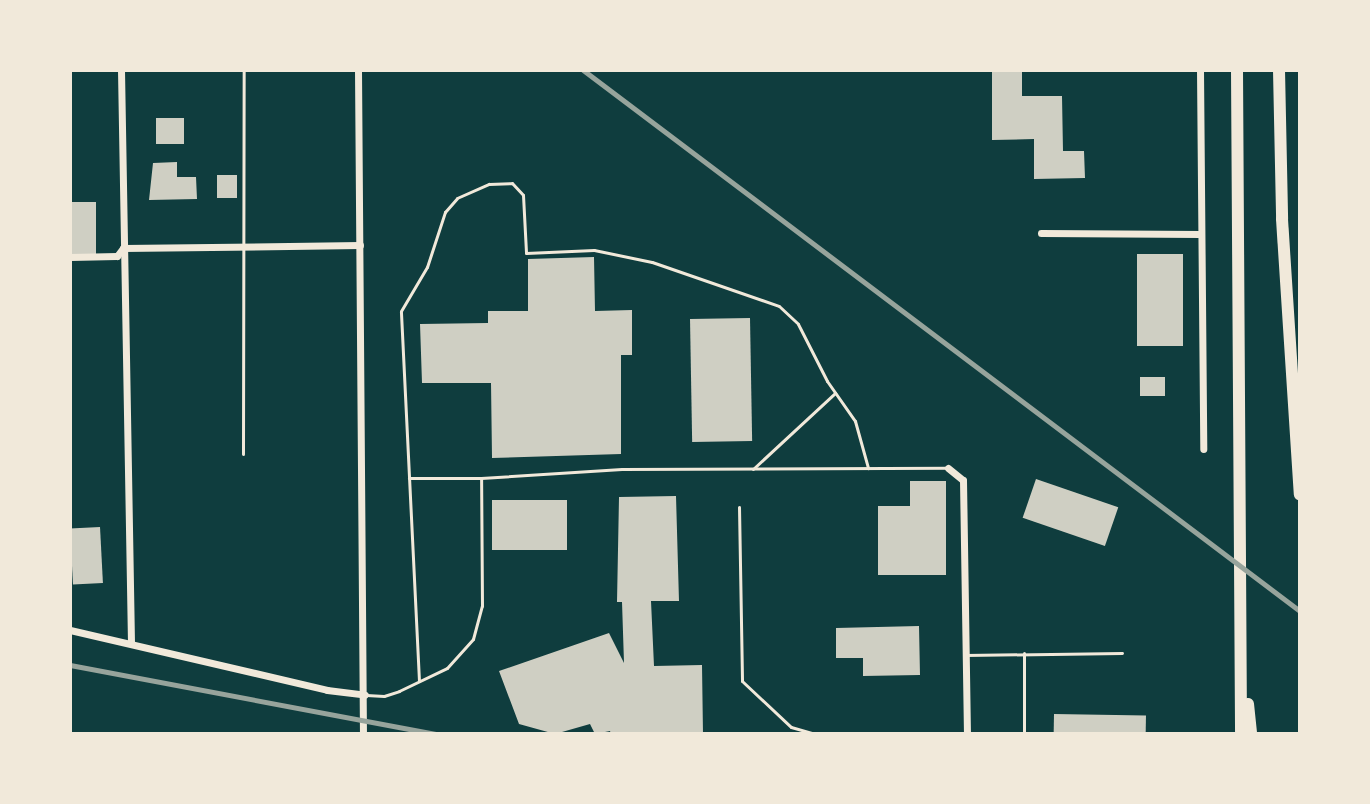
<!DOCTYPE html>
<html>
<head>
<meta charset="utf-8">
<style>
  body { margin:0 }
  #map { position:relative; width:1370px; height:804px; overflow:hidden; background:#0f3d3e; font-family:Figtree,sans-serif }
  div>[style] { position:absolute }
  .building>* { inset:0; background:#cfcfc3; transform-origin:0 0 }
  .service>* { height:3px; margin:-1.5px; padding:0 1.5px; transform-origin:1.5px; border-radius:1.5px; background:#f1e9da }
  .minor>* { height:7px; margin:-3.5px; padding:0 3.5px; transform-origin:3.5px; border-radius:3.5px; background:#f1e9da }
  .motorway>* { height:12px; margin:-6px; padding:0 6px; transform-origin:6px; border-radius:6px; background:#f1e9da }
  .rail>* { height:5px; margin:-2.5px; padding:0 2.5px; transform-origin:2.5px; border-radius:2.5px; background:#97a49c }
  span { translate:-50% -50%; white-space:nowrap; text-align:center; line-height:1.15; -webkit-text-stroke:6px #f1e9da; paint-order:stroke }
  .frame { position:absolute; inset:0; border:72px solid #f1e9da; pointer-events:none }
</style>
</head>
<body>
<div id="map">
  <div class="building">
    <i style="clip-path:polygon(992px 70px,1022px 70px,1022px 96px,1062px 96px,1063px 151px,1084px 151px,1085px 178px,1034px 179px,1034px 139px,992px 140px)"></i>
    <i style="left:156px;top:118px;width:28px;height:26px"></i>
    <i style="clip-path:polygon(177px 162px,177px 177px,196px 177px,197px 199px,149px 200px,153px 163px)"></i>
    <i style="left:217px;top:175px;width:20px;height:23px"></i>
    <i style="left:70px;top:202px;width:26px;height:52px"></i>
    <i style="left:1137px;top:254px;width:46px;height:92px"></i>
    <i style="clip-path:polygon(594px 257px,595px 311px,632px 310px,632px 355px,621px 355px,621px 454px,492px 458px,491px 383px,422px 383px,420px 324px,488px 323px,488px 311px,528px 311px,528px 259px)"></i>
    <i style="left:750px;top:318px;width:123px;height:60px;rotate:89deg"></i>
    <i style="left:1140px;top:377px;width:25px;height:19px"></i>
    <i style="left:1036px;top:479px;width:87px;height:41px;rotate:19deg"></i>
    <i style="clip-path:polygon(910px 481px,946px 481px,946px 575px,878px 575px,878px 506px,910px 506px)"></i>
    <i style="clip-path:polygon(676px 496px,679px 601px,651px 601px,654px 666px,702px 665px,703px 734px,611px 734px,610px 731px,595px 734px,590px 724px,555px 734px,519px 724px,499px 671px,609px 633px,624px 663px,622px 602px,617px 602px,619px 497px)"></i>
    <i style="left:492px;top:500px;width:75px;height:50px"></i>
    <i style="left:100px;top:527px;width:56px;height:30px;rotate:87deg"></i>
    <i style="clip-path:polygon(919px 626px,920px 675px,863px 676px,863px 658px,836px 658px,836px 628px)"></i>
    <i style="left:1054px;top:714px;width:92px;height:20px;rotate:1deg"></i>
  </div>
  <div class="service">
    <i style="left:243px;top:454px;width:384px;rotate:-89.9deg"></i>
    <i style="left:753px;top:469px;width:112px;rotate:-42.8deg"></i>
    <i style="left:409px;top:478px;width:72px"></i>
    <i style="left:739px;top:507px;width:174px;rotate:89deg"></i>
    <i style="left:742px;top:681px;width:67px;rotate:43.2deg"></i>
    <i style="left:791px;top:727px;width:25px;rotate:16deg"></i>
    <i style="left:1024px;top:653px;width:81px;rotate:90deg"></i>
    <i style="left:965px;top:655px;width:157px;rotate:-0.7deg"></i>
    <i style="left:419px;top:681px;width:370px;rotate:-92.8deg"></i>
    <i style="left:401px;top:311px;width:51px;rotate:-59.4deg"></i>
    <i style="left:427px;top:267px;width:58px;rotate:-71.9deg"></i>
    <i style="left:445px;top:212px;width:18px;rotate:-49deg"></i>
    <i style="left:457px;top:198px;width:35px;rotate:-24deg"></i>
    <i style="left:489px;top:184px;width:23px;rotate:-2deg"></i>
    <i style="left:512px;top:183px;width:16px;rotate:47deg"></i>
    <i style="left:523px;top:195px;width:58px;rotate:87deg"></i>
    <i style="left:526px;top:253px;width:68px;rotate:-2.5deg"></i>
    <i style="left:594px;top:250px;width:59px;rotate:11.7deg"></i>
    <i style="left:652px;top:262px;width:134px;rotate:19.1deg"></i>
    <i style="left:779px;top:306px;width:26px;rotate:43deg"></i>
    <i style="left:798px;top:324px;width:64px;rotate:63deg"></i>
    <i style="left:827px;top:381px;width:49px;rotate:55deg"></i>
    <i style="left:855px;top:421px;width:49px;rotate:74.5deg"></i>
    <i style="left:366px;top:695px;width:18px;rotate:3deg"></i>
    <i style="left:384px;top:696px;width:16px;rotate:-18deg"></i>
    <i style="left:399px;top:691px;width:53px;rotate:-25.6deg"></i>
    <i style="left:447px;top:668px;width:39px;rotate:-48deg"></i>
    <i style="left:473px;top:639px;width:34px;rotate:-75deg"></i>
    <i style="left:482px;top:606px;width:128px;rotate:-90.4deg"></i>
    <i style="left:481px;top:478px;width:141px;rotate:-3.7deg"></i>
    <i style="left:622px;top:469px;width:326px;rotate:-0.2deg"></i>
  </div>
  <div class="minor">
    <i style="left:121px;top:70px;width:573px;rotate:89deg"></i>
    <i style="left:358px;top:70px;width:664px;rotate:89.57deg"></i>
    <i style="left:1200px;top:70px;width:379px;rotate:89.5deg"></i>
    <i style="left:1041px;top:233px;width:160px;rotate:0.4deg"></i>
    <i style="left:70px;top:257px;width:47px;rotate:-1.2deg"></i>
    <i style="left:117px;top:256px;width:10px;rotate:-53deg"></i>
    <i style="left:123px;top:248px;width:237px;rotate:-0.7deg"></i>
    <i style="left:948px;top:468px;width:19px;rotate:39deg"></i>
    <i style="left:963px;top:480px;width:254px;rotate:89.1deg"></i>
    <i style="left:70px;top:630px;width:264px;rotate:13.1deg"></i>
    <i style="left:327px;top:690px;width:38px;rotate:7deg"></i>
  </div>
  <div class="motorway">
    <i style="left:1237px;top:70px;width:664px;rotate:89.65deg"></i>
    <i style="left:1279px;top:70px;width:149px;rotate:88.8deg"></i>
    <i style="left:1282px;top:219px;width:276px;rotate:86.3deg"></i>
    <i style="left:1248px;top:704px;width:30px;rotate:84deg"></i>
  </div>
  <div class="rail">
    <i style="left:583px;top:70px;width:898px;rotate:37.04deg"></i>
    <i style="left:70px;top:665px;width:372px;rotate:10.7deg"></i>
  </div>
  <div class="frame"></div>
</div>
</body>
</html>
